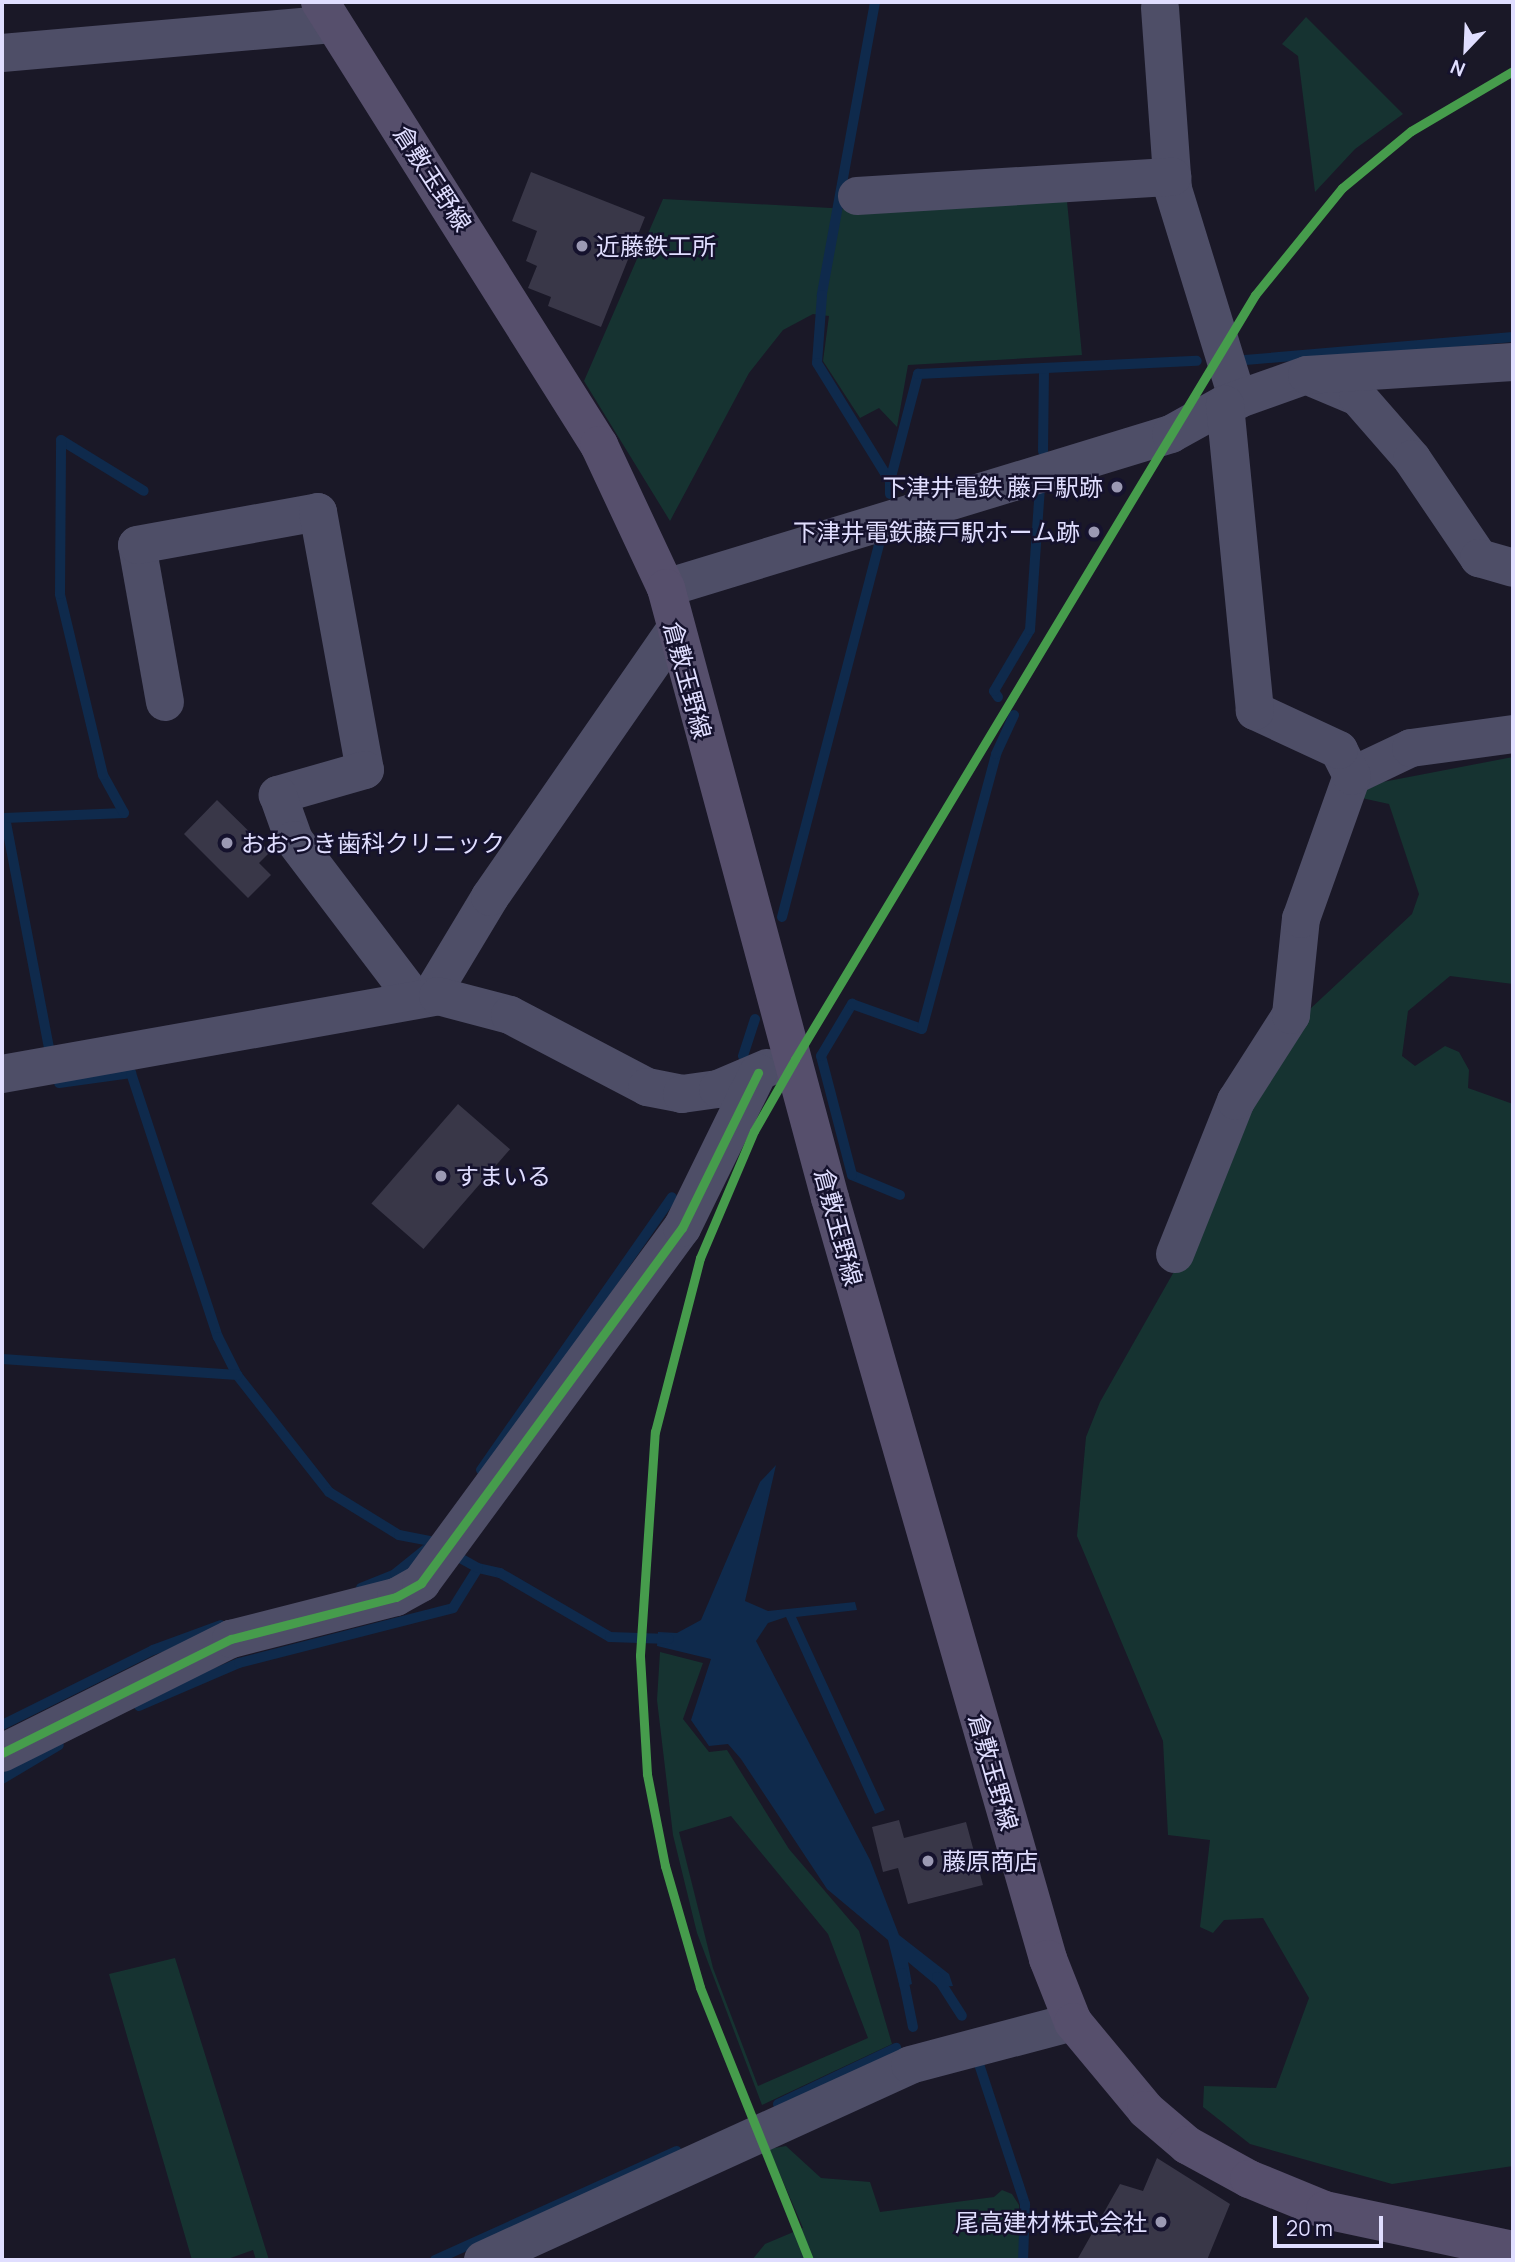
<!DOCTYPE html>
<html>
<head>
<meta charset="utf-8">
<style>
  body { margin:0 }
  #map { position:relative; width:1515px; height:2262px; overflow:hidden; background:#1a1827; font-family:Manrope,"Noto Sans JP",sans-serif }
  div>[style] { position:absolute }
  .green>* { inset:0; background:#163331 }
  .water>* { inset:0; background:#0f2a4c }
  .stream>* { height:10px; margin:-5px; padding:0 5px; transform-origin:5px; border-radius:5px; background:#0f2a4c }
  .building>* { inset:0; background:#393748; transform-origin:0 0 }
  .street>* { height:38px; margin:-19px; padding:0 19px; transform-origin:19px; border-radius:19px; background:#4e4e67 }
  .primary>* { height:38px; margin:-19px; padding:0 19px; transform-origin:19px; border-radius:19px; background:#564f6c }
  .cycleway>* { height:9px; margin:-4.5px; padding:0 4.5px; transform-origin:4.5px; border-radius:4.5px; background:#469c4c }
  .dots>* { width:19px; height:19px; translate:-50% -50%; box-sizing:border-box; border:4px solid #15122d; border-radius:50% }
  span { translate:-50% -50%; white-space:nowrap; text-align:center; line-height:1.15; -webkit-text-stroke:5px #15122d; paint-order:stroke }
  .street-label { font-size:24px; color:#e0deff }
  .poi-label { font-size:24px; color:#e0deff }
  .left { translate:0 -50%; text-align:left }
  .right { translate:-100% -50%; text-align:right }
  .frame { position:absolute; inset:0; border:4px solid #e0deff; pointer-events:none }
  .north { position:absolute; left:1431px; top:14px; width:70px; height:70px; -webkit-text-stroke:5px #15122d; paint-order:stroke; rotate:203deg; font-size:19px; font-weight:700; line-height:28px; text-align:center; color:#e0deff }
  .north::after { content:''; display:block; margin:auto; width:24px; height:32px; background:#e0deff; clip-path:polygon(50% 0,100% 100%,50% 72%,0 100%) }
  .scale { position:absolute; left:1273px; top:2216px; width:110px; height:32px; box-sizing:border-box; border:4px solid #e0deff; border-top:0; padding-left:9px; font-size:21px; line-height:24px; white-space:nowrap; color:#e0deff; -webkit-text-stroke:5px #15122d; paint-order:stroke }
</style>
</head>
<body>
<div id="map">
  <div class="green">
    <i style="clip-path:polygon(1306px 17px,1403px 114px,1355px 149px,1315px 192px,1298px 56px,1282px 44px)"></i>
    <i style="clip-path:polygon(1066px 191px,1082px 355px,908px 365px,897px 427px,879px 408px,860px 418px,823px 361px,829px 316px,813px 314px,783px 330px,749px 373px,670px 521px,584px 381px,663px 199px,849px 209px)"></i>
    <i style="clip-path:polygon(1513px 757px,1513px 984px,1450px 976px,1408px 1011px,1402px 1056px,1415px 1066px,1445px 1046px,1459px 1052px,1469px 1070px,1468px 1088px,1513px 1104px,1513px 2166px,1392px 2184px,1250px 2144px,1203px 2107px,1204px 2086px,1276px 2088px,1309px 1998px,1263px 1918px,1224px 1920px,1213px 1933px,1200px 1927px,1210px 1840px,1168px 1835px,1163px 1741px,1077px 1536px,1086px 1437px,1100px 1402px,1180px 1261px,1246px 1106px,1310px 1009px,1412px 914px,1419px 894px,1389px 804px,1357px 797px,1362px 786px)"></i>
    <i style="clip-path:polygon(evenodd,660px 1652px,703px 1663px,683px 1719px,709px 1752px,727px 1750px,789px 1849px,859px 1931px,892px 2044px,762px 2105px,697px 1933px,673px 1835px,657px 1700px,660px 1652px,731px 1816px,828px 1934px,868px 2038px,758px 2086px,713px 1968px,679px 1832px,731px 1816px)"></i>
    <i style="clip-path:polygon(175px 1958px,269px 2260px,256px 2260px,253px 2250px,225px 2260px,192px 2260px,109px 1974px)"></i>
    <i style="clip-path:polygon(786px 2146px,821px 2178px,870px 2182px,880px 2212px,994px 2197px,1002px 2190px,1012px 2194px,1019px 2205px,1019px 2260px,752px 2260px,765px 2244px,803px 2228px,769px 2149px)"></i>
  </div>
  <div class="water">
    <i style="clip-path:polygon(776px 1465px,745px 1601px,768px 1611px,855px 1602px,857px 1610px,796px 1617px,885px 1810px,875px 1814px,786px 1617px,768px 1623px,756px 1641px,870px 1860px,899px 1935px,949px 1974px,953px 1986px,938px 1987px,908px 1962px,912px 1984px,900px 1988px,888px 1940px,827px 1889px,741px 1759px,728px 1744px,709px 1746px,691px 1720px,711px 1659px,657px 1646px,658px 1632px,677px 1633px,701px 1620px,760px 1482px)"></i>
  </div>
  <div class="stream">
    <i style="left:875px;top:2px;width:298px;rotate:100.3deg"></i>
    <i style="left:822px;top:295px;width:68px;rotate:94.2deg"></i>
    <i style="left:817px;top:363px;width:139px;rotate:58.3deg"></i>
    <i style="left:890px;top:481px;width:13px;rotate:90deg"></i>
    <i style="left:1245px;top:360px;width:269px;rotate:-4.9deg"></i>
    <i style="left:61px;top:440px;width:97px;rotate:31.6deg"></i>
    <i style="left:1043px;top:451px;width:83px;rotate:-89.3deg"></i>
    <i style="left:890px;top:481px;width:111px;rotate:-75.3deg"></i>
    <i style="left:918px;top:374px;width:279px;rotate:-2.7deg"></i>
    <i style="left:998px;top:697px;width:7px;rotate:-124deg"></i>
    <i style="left:994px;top:691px;width:71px;rotate:-59.5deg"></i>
    <i style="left:1030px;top:630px;width:142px;rotate:-86deg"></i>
    <i style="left:782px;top:917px;width:396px;rotate:-75.4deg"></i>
    <i style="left:49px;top:1048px;width:234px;rotate:-100.8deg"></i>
    <i style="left:5px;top:818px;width:119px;rotate:-2.4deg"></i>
    <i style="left:124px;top:813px;width:43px;rotate:-118.9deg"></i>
    <i style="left:103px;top:775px;width:186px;rotate:-103.4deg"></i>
    <i style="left:60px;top:594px;width:154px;rotate:-89.6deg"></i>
    <i style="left:743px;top:1056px;width:39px;rotate:-72deg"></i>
    <i style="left:59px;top:1083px;width:73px;rotate:-7.9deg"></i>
    <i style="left:131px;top:1073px;width:278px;rotate:71.8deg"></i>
    <i style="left:218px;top:1337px;width:42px;rotate:63.4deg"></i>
    <i style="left:237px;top:1375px;width:149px;rotate:51.8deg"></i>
    <i style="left:329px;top:1492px;width:82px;rotate:31.6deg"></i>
    <i style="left:399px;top:1535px;width:31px;rotate:11deg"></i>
    <i style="left:900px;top:1195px;width:52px;rotate:-157.4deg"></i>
    <i style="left:852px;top:1175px;width:123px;rotate:-104.6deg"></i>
    <i style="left:821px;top:1056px;width:61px;rotate:-59.2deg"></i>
    <i style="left:852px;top:1004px;width:74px;rotate:19.7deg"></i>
    <i style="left:922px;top:1029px;width:285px;rotate:-74.9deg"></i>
    <i style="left:996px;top:754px;width:43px;rotate:-65.2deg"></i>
    <i style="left:2px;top:1359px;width:236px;rotate:3.9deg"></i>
    <i style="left:481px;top:1470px;width:333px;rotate:-55deg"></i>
    <i style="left:478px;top:1568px;width:23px;rotate:13deg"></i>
    <i style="left:500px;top:1573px;width:127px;rotate:30.2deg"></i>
    <i style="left:610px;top:1637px;width:59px;rotate:1.9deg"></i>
    <i style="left:361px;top:1588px;width:37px;rotate:-22deg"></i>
    <i style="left:395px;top:1574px;width:38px;rotate:-39deg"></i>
    <i style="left:139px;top:1706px;width:109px;rotate:-23.3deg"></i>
    <i style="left:239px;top:1663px;width:221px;rotate:-14.4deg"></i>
    <i style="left:453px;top:1608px;width:47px;rotate:-58deg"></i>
    <i style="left:478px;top:1568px;width:31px;rotate:-151deg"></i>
    <i style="left:2px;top:1725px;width:169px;rotate:-26.4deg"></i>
    <i style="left:153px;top:1650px;width:72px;rotate:-20.2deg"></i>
    <i style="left:2px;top:1779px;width:66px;rotate:-30.8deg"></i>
    <i style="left:902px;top:1973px;width:55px;rotate:78.5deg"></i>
    <i style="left:937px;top:1977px;width:46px;rotate:57.3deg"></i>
    <i style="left:978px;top:2061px;width:151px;rotate:71.8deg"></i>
    <i style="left:1025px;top:2204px;width:56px;rotate:92deg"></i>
    <i style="left:778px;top:2104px;width:131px;rotate:-25.4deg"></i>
    <i style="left:435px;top:2260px;width:265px;rotate:-24.3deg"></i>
  </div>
  <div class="building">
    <i style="clip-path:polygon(531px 172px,645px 217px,601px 327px,548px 306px,551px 297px,528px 288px,537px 266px,526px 261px,537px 231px,512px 221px)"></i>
    <i style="clip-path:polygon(217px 800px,270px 852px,259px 863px,271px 875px,248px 898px,184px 834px)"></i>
    <i style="left:458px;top:1104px;width:69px;height:132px;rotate:41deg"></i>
    <i style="clip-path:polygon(899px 1820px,904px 1838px,966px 1822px,983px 1885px,908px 1904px,898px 1868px,883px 1872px,872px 1827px)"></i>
    <i style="clip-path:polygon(1157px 2158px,1230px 2204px,1207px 2260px,1077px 2260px,1120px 2184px,1143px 2191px)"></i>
  </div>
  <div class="street">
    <i style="left:1160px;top:8px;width:181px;rotate:85.9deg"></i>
    <i style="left:1173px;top:189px;width:221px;rotate:72.9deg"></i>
    <i style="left:2px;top:53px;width:332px;rotate:-5deg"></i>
    <i style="left:857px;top:196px;width:316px;rotate:-3.5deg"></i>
    <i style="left:1315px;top:379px;width:47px;rotate:22.7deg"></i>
    <i style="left:1358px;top:397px;width:82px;rotate:48.9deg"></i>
    <i style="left:1412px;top:459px;width:120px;rotate:55.9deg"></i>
    <i style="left:1479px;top:558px;width:35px;rotate:16deg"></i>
    <i style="left:666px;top:588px;width:528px;rotate:-16.96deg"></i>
    <i style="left:1171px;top:434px;width:62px;rotate:-29.1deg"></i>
    <i style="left:1225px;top:404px;width:87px;rotate:-19.5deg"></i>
    <i style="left:1307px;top:375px;width:206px;rotate:-3.6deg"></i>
    <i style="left:165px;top:702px;width:159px;rotate:-100.1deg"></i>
    <i style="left:137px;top:545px;width:184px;rotate:-10.3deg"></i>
    <i style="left:318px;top:512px;width:262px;rotate:79.7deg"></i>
    <i style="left:365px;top:770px;width:91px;rotate:164deg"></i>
    <i style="left:278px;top:795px;width:48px;rotate:70.4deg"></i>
    <i style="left:294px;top:840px;width:197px;rotate:52.8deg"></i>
    <i style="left:1352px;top:776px;width:65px;rotate:-25.4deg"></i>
    <i style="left:1411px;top:748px;width:103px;rotate:-7.8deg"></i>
    <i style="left:430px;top:997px;width:117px;rotate:-59deg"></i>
    <i style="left:490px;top:897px;width:321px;rotate:-55.3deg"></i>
    <i style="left:2px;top:1074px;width:443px;rotate:-10.1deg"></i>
    <i style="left:438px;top:996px;width:74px;rotate:14.8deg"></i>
    <i style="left:510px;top:1015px;width:155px;rotate:27.7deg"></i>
    <i style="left:647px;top:1087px;width:36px;rotate:11deg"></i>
    <i style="left:682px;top:1094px;width:36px;rotate:-8deg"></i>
    <i style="left:718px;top:1089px;width:53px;rotate:-23.2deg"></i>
    <i style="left:1175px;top:1254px;width:165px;rotate:-68.3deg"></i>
    <i style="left:1236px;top:1101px;width:102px;rotate:-57.4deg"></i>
    <i style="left:1291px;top:1015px;width:97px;rotate:-84.1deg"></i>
    <i style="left:1301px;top:919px;width:152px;rotate:-70.4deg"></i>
    <i style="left:1352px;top:776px;width:29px;rotate:-117deg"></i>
    <i style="left:1339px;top:750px;width:93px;rotate:-155.1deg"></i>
    <i style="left:1255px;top:711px;width:308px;rotate:-95.6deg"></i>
    <i style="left:2px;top:1753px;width:256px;rotate:-26.5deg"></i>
    <i style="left:231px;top:1639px;width:170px;rotate:-14.3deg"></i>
    <i style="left:396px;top:1597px;width:29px;rotate:-29deg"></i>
    <i style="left:421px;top:1583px;width:441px;rotate:-53.7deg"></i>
    <i style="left:682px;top:1228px;width:173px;rotate:-63.9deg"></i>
    <i style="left:483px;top:2260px;width:469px;rotate:-24.5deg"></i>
    <i style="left:910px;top:2065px;width:169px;rotate:-14.8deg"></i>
  </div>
  <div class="primary">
    <i style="left:320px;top:2px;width:524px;rotate:57.8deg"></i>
    <i style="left:599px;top:445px;width:158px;rotate:64.9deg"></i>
    <i style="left:666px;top:588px;width:632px;rotate:74.95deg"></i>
    <i style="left:830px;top:1198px;width:792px;rotate:74.01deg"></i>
    <i style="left:1048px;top:1959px;width:68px;rotate:68.4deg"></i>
    <i style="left:1073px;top:2022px;width:114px;rotate:50.3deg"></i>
    <i style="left:1146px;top:2110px;width:54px;rotate:40.5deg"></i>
    <i style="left:1187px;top:2145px;width:71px;rotate:28.7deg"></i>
    <i style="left:1249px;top:2179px;width:82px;rotate:22.2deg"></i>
    <i style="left:1325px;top:2210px;width:192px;rotate:12deg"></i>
  </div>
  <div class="cycleway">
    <i style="left:2px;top:1753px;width:256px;rotate:-26.5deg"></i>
    <i style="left:231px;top:1639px;width:170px;rotate:-14.3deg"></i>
    <i style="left:396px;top:1597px;width:29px;rotate:-29deg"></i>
    <i style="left:421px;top:1583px;width:441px;rotate:-53.7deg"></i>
    <i style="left:682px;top:1228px;width:173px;rotate:-63.9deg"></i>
    <i style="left:809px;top:2260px;width:294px;rotate:-111.8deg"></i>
    <i style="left:700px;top:1987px;width:126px;rotate:-106.1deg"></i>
    <i style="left:665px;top:1866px;width:94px;rotate:-101.1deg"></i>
    <i style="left:647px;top:1774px;width:119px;rotate:-93.4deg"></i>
    <i style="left:640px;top:1655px;width:224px;rotate:-86.2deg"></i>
    <i style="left:655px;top:1432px;width:180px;rotate:-75.5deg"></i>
    <i style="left:700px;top:1258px;width:138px;rotate:-67deg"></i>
    <i style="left:754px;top:1131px;width:83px;rotate:-60.3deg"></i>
    <i style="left:795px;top:1059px;width:892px;rotate:-58.95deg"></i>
    <i style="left:1255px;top:295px;width:138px;rotate:-50.9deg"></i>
    <i style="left:1342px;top:188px;width:89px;rotate:-39.6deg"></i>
    <i style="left:1411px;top:131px;width:118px;rotate:-30.5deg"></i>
  </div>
  <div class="dots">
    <i style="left:582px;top:246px;background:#9b99b3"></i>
    <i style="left:1117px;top:487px;background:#9b99b3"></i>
    <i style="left:1094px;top:532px;background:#9b99b3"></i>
    <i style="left:227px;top:843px;background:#9b99b3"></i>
    <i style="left:441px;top:1176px;background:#9b99b3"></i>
    <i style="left:928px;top:1861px;background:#9b99b3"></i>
    <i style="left:1161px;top:2222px;background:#9b99b3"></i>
  </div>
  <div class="street-label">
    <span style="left:433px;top:178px;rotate:57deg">倉敷玉野線</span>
    <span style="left:688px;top:680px;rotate:75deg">倉敷玉野線</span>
    <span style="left:839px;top:1227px;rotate:75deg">倉敷玉野線</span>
    <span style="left:994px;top:1772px;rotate:74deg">倉敷玉野線</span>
  </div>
  <div class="poi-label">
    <span class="left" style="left:596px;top:246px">近藤鉄工所</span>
    <span class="right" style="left:1103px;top:487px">下津井電鉄 藤戸駅跡</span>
    <span class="right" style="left:1080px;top:532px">下津井電鉄藤戸駅ホーム跡</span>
    <span class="left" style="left:241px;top:843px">おおつき歯科クリニック</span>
    <span class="left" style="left:455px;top:1176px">すまいる</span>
    <span class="left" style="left:942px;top:1861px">藤原商店</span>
    <span class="right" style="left:1147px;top:2222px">尾高建材株式会社</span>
  </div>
  <div class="frame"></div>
  <div class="north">N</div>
  <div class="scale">20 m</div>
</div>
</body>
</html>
